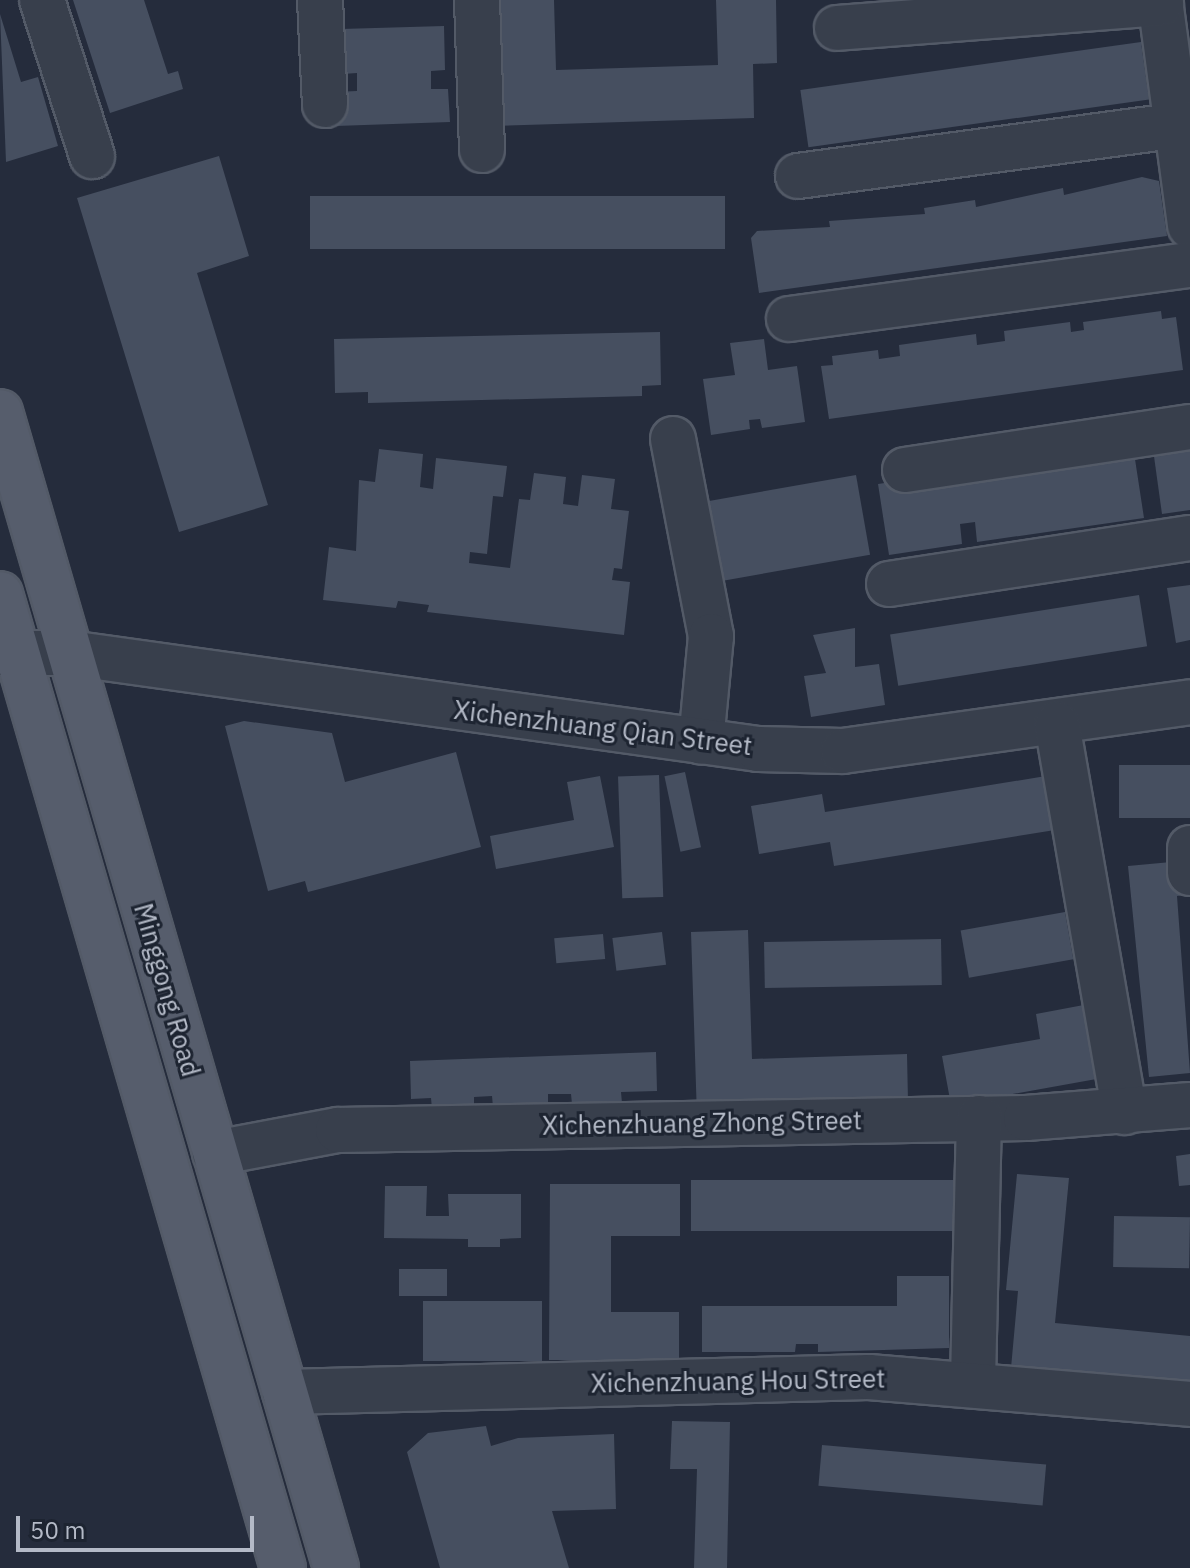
<!DOCTYPE html>
<html>
<head>
<meta charset="utf-8">
<style>
  body { margin:0 }
  #map { position:relative; width:1190px; height:1568px; overflow:hidden; background:#252c3c; font-family:"IBM Plex Sans",sans-serif }
  div>[style] { position:absolute }
  .building>* { inset:0; background:#464f60; transform-origin:0 0 }
  .roads { filter:drop-shadow(2px 0 #535a67) drop-shadow(-2px 0 #535a67) drop-shadow(0 2px #535a67) drop-shadow(0 -2px #535a67) }
  .minor>* { height:44px; margin:-22px; padding:0 22px; transform-origin:22px; border-radius:22px; background:#383f4c }
  .major>* { height:44px; margin:-22px; padding:0 22px; transform-origin:22px; border-radius:22px; background:#565d6c }
  span { translate:-50% -50%; white-space:nowrap; text-align:center; line-height:1.15; -webkit-text-stroke:6px #1d2431; paint-order:stroke }
  .street-label { font-size:26px; color:#b4bac7 }
  .scale { position:absolute; left:16px; top:1516px; width:238px; height:36px; box-sizing:border-box; border:4px solid #b4bac7; border-top:0; padding-left:10px; font-size:24px; line-height:28px; white-space:nowrap; color:#b4bac7; -webkit-text-stroke:6px #1d2431; paint-order:stroke }
</style>
</head>
<body>
<div id="map">
  <div class="building">
    <i style="clip-path:polygon(73px 0,144px 0,168px 74px,178px 71px,183px 89px,110px 113px)"></i>
    <i style="clip-path:polygon(486px 0,554px 0,556px 70px,718px 65px,716px 0,776px 0,777px 63px,753px 64px,754px 118px,490px 126px)"></i>
    <i style="clip-path:polygon(0 14px,21px 82px,38px 77px,58px 146px,6px 162px)"></i>
    <i style="clip-path:polygon(444px 26px,445px 70px,431px 71px,431px 89px,448px 89px,450px 122px,336px 126px,335px 92px,357px 91px,357px 73px,342px 74px,341px 29px)"></i>
    <i style="left:1141px;top:42px;width:58px;height:344px;rotate:82deg"></i>
    <i style="clip-path:polygon(219px 156px,249px 256px,197px 273px,268px 505px,179px 532px,77px 198px)"></i>
    <i style="clip-path:polygon(1142px 177px,1159px 181px,1167px 236px,759px 293px,751px 238px,757px 231px,830px 227px,829px 221px,925px 214px,924px 208px,975px 200px,976px 207px,1063px 188px,1064px 195px)"></i>
    <i style="left:725px;top:196px;width:53px;height:415px;rotate:90deg"></i>
    <i style="clip-path:polygon(1161px 311px,1162px 319px,1176px 317px,1183px 370px,829px 419px,821px 366px,833px 365px,832px 356px,878px 350px,879px 359px,900px 356px,899px 345px,976px 334px,977px 345px,1005px 341px,1004px 331px,1070px 322px,1071px 332px,1084px 330px,1083px 322px)"></i>
    <i style="clip-path:polygon(660px 332px,661px 385px,642px 386px,642px 396px,368px 403px,368px 392px,335px 393px,334px 339px)"></i>
    <i style="clip-path:polygon(764px 339px,768px 370px,797px 366px,805px 422px,762px 428px,760px 419px,749px 420px,750px 429px,711px 435px,703px 379px,735px 375px,730px 343px)"></i>
    <i style="clip-path:polygon(1190px 436px,1190px 510px,1162px 514px,1152px 442px)"></i>
    <i style="clip-path:polygon(1133px 446px,1144px 518px,977px 542px,975px 522px,960px 524px,962px 544px,889px 555px,878px 484px)"></i>
    <i style="clip-path:polygon(379px 449px,423px 454px,420px 487px,433px 489px,436px 458px,507px 466px,503px 497px,493px 496px,487px 554px,470px 552px,469px 563px,510px 568px,519px 499px,530px 500px,534px 473px,566px 477px,563px 504px,578px 506px,582px 475px,615px 479px,611px 509px,629px 511px,622px 569px,614px 568px,612px 580px,630px 582px,624px 635px,427px 612px,429px 605px,398px 601px,396px 608px,323px 600px,329px 547px,356px 551px,359px 480px,375px 482px)"></i>
    <i style="left:856px;top:475px;width:81px;height:152px;rotate:80deg"></i>
    <i style="clip-path:polygon(1190px 585px,1190px 640px,1176px 643px,1167px 588px)"></i>
    <i style="left:1139px;top:595px;width:52px;height:252px;rotate:81deg"></i>
    <i style="clip-path:polygon(855px 628px,855px 667px,879px 664px,885px 705px,811px 717px,804px 676px,826px 673px,813px 635px)"></i>
    <i style="clip-path:polygon(244px 721px,332px 733px,345px 782px,456px 752px,481px 847px,308px 892px,305px 881px,268px 891px,225px 726px)"></i>
    <i style="left:1190px;top:765px;width:53px;height:71px;rotate:90deg"></i>
    <i style="left:685px;top:772px;width:77px;height:21px;rotate:78deg"></i>
    <i style="left:659px;top:775px;width:122px;height:41px;rotate:88deg"></i>
    <i style="clip-path:polygon(600px 776px,614px 847px,496px 869px,490px 836px,574px 820px,567px 782px)"></i>
    <i style="clip-path:polygon(1046px 776px,1055px 830px,834px 866px,830px 842px,759px 854px,751px 806px,822px 794px,825px 812px)"></i>
    <i style="clip-path:polygon(1182px 861px,1185px 895px,1177px 896px,1190px 1073px,1149px 1077px,1128px 866px)"></i>
    <i style="left:1065px;top:912px;width:48px;height:106px;rotate:80deg"></i>
    <i style="clip-path:polygon(748px 930px,752px 1059px,907px 1054px,908px 1101px,697px 1117px,691px 932px)"></i>
    <i style="left:662px;top:932px;width:33px;height:50px;rotate:83deg"></i>
    <i style="left:603px;top:934px;width:25px;height:49px;rotate:85deg"></i>
    <i style="left:941px;top:939px;width:46px;height:177px;rotate:89deg"></i>
    <i style="clip-path:polygon(1089px 1004px,1102px 1078px,951px 1105px,942px 1056px,1040px 1039px,1036px 1014px)"></i>
    <i style="clip-path:polygon(656px 1052px,657px 1091px,621px 1092px,622px 1103px,572px 1104px,571px 1094px,548px 1094px,548px 1105px,493px 1107px,492px 1096px,474px 1097px,474px 1108px,432px 1109px,431px 1098px,411px 1099px,410px 1061px)"></i>
    <i style="clip-path:polygon(1190px 1154px,1190px 1185px,1179px 1186px,1176px 1156px)"></i>
    <i style="clip-path:polygon(1017px 1174px,1069px 1178px,1055px 1323px,1190px 1336px,1190px 1391px,1011px 1368px,1018px 1291px,1006px 1290px)"></i>
    <i style="left:691px;top:1180px;width:266px;height:51px"></i>
    <i style="clip-path:polygon(550px 1184px,680px 1184px,680px 1236px,611px 1236px,611px 1312px,679px 1312px,679px 1360px,549px 1360px)"></i>
    <i style="clip-path:polygon(385px 1186px,427px 1186px,426px 1216px,449px 1216px,448px 1194px,521px 1194px,521px 1238px,500px 1239px,500px 1247px,468px 1247px,468px 1239px,384px 1238px)"></i>
    <i style="left:1114px;top:1216px;width:76px;height:51px;rotate:1deg"></i>
    <i style="left:399px;top:1269px;width:48px;height:27px"></i>
    <i style="clip-path:polygon(897px 1276px,949px 1276px,949px 1348px,818px 1352px,818px 1344px,796px 1344px,795px 1352px,702px 1352px,702px 1306px,897px 1306px)"></i>
    <i style="left:423px;top:1301px;width:119px;height:60px"></i>
    <i style="clip-path:polygon(672px 1421px,730px 1422px,727px 1568px,694px 1568px,697px 1469px,670px 1469px)"></i>
    <i style="clip-path:polygon(486px 1426px,491px 1446px,518px 1438px,614px 1434px,616px 1509px,552px 1511px,569px 1568px,440px 1568px,407px 1452px,428px 1433px)"></i>
    <i style="left:822px;top:1445px;width:225px;height:41px;rotate:5deg"></i>
  </div>
  <div class="roads">
    <div class="minor">
      <i style="left:42px;top:0;width:164px;rotate:72.2deg"></i>
      <i style="left:320px;top:0;width:105px;rotate:87.3deg"></i>
      <i style="left:477px;top:0;width:150px;rotate:88.1deg"></i>
      <i style="left:1160px;top:0;width:228px;rotate:82.4deg"></i>
      <i style="left:837px;top:28px;width:325px;rotate:-4.4deg"></i>
      <i style="left:798px;top:176px;width:395px;rotate:-7.6deg"></i>
      <i style="left:789px;top:319px;width:405px;rotate:-7.7deg"></i>
      <i style="left:673px;top:439px;width:201px;rotate:79.1deg"></i>
      <i style="left:711px;top:636px;width:106px;rotate:95.4deg"></i>
      <i style="left:905px;top:470px;width:288px;rotate:-8.6deg"></i>
      <i style="left:889px;top:584px;width:304px;rotate:-8.7deg"></i>
      <i style="left:0;top:653px;width:69px"></i>
      <i style="left:69px;top:653px;width:696px;rotate:7.93deg"></i>
      <i style="left:758px;top:749px;width:85px;rotate:1.3deg"></i>
      <i style="left:843px;top:751px;width:350px;rotate:-8deg"></i>
      <i style="left:1057px;top:724px;width:394px;rotate:80.1deg"></i>
      <i style="left:1190px;top:848px;width:25px;rotate:90deg"></i>
      <i style="left:215px;top:1153px;width:125px;rotate:-10.6deg"></i>
      <i style="left:338px;top:1130px;width:688px;rotate:-1deg"></i>
      <i style="left:1026px;top:1118px;width:165px;rotate:-4.5deg"></i>
      <i style="left:973px;top:1381px;width:263px;rotate:-88.7deg"></i>
      <i style="left:285px;top:1392px;width:584px;rotate:-1.47deg"></i>
      <i style="left:869px;top:1377px;width:322px;rotate:4.8deg"></i>
    </div>
    <div class="major">
      <i style="left:0;top:412px;width:1204px;rotate:73.79deg"></i>
      <i style="left:0;top:594px;width:1014px;rotate:73.8deg"></i>
    </div>
  </div>
  <div class="street-label">
    <span style="left:603px;top:728px;rotate:7deg">Xichenzhuang Qian Street</span>
    <span style="left:167px;top:990px;rotate:74deg">Minggong Road</span>
    <span style="left:702px;top:1123px;rotate:-1deg">Xichenzhuang Zhong Street</span>
    <span style="left:738px;top:1381px;rotate:-1deg">Xichenzhuang Hou Street</span>
  </div>
  <div class="scale">50 m</div>
</div>
</body>
</html>
